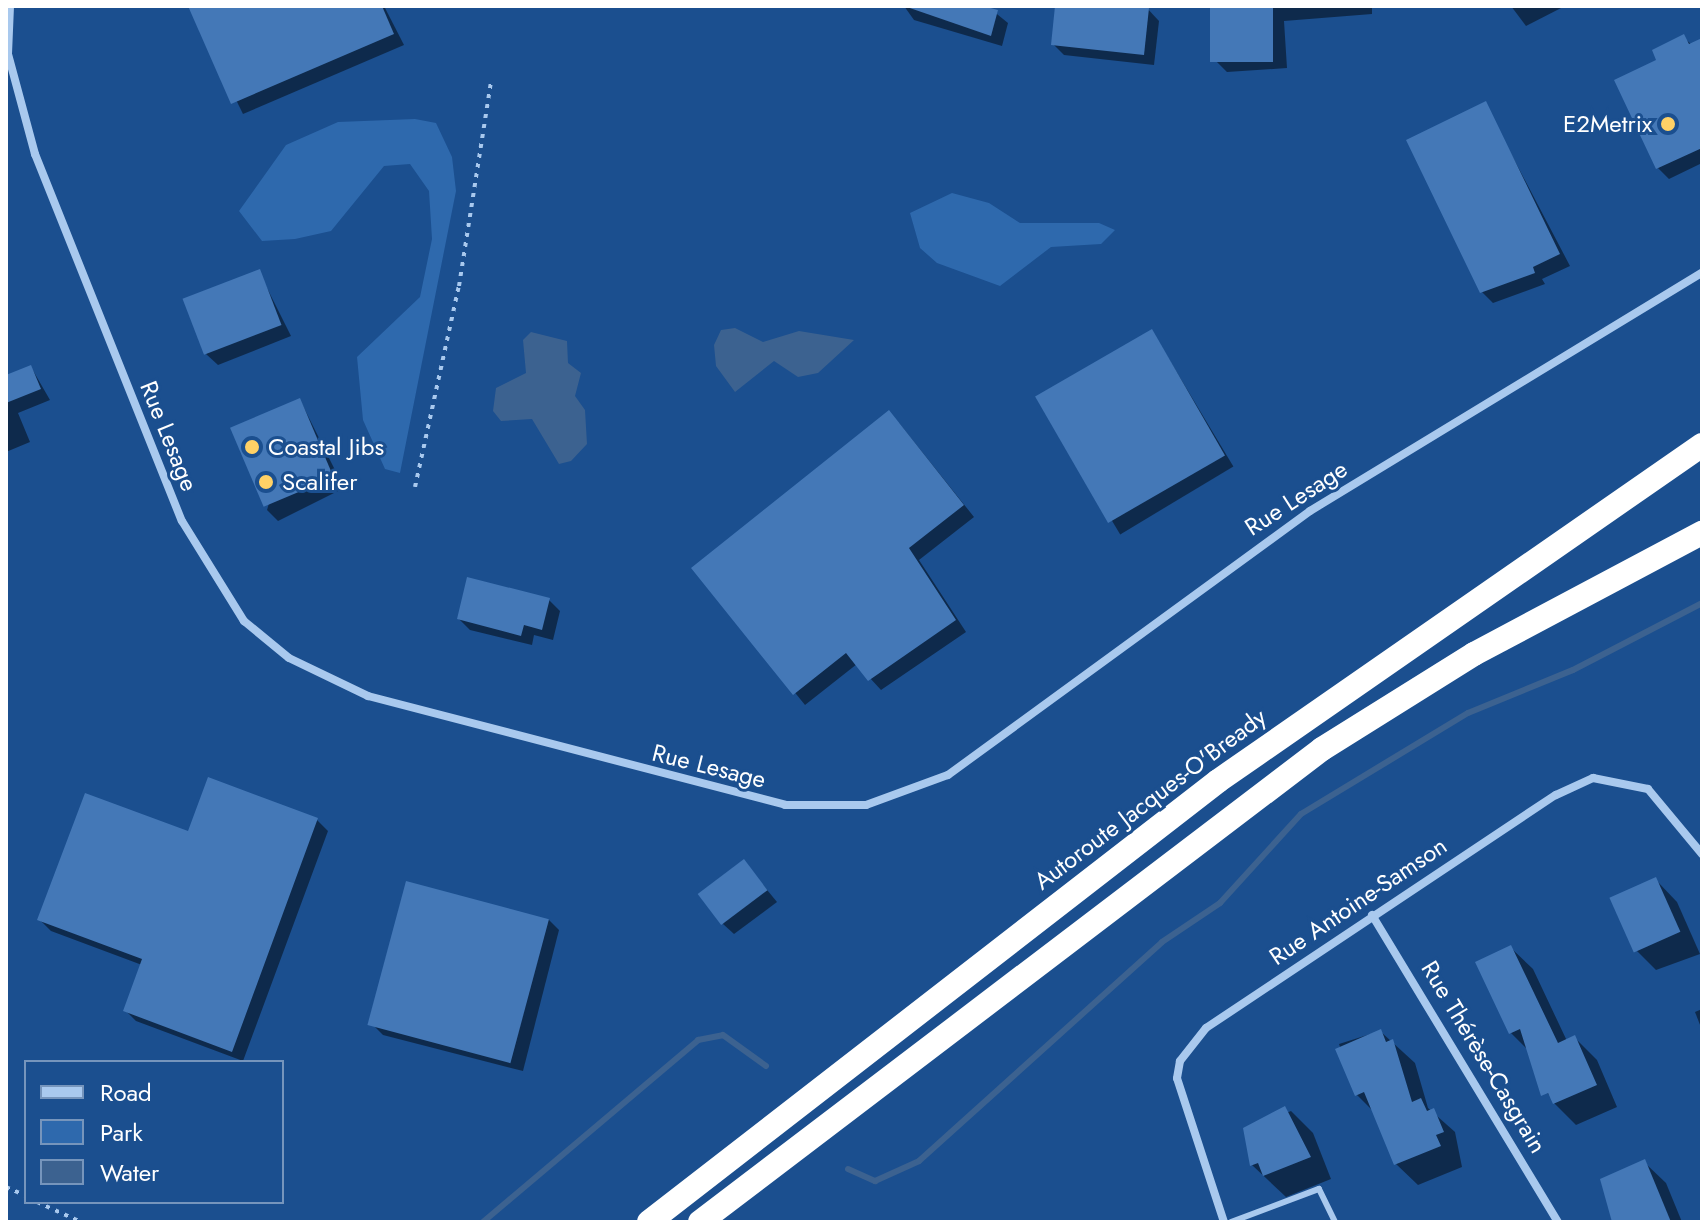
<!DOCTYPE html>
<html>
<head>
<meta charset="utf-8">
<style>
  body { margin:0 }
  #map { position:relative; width:1708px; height:1228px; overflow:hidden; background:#1b4f8f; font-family:Jost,sans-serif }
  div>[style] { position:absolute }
  .green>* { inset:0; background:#2e69ad }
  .water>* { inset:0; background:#3c6290 }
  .shadow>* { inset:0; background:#0007; transform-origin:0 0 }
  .stream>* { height:6px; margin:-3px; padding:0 3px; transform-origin:3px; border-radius:3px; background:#3c6290 }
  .building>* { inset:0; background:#4478b7; transform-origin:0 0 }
  .path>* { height:4px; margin-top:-2px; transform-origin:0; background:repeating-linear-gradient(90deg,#a9c9ee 0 4px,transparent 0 10px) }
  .service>* { height:6px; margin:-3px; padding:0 3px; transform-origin:3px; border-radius:3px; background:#a9c9ee }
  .minor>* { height:8px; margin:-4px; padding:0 4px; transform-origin:4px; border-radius:4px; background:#a9c9ee }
  .motorway>* { height:24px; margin:-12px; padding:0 12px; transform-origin:12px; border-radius:12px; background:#fff }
  .dots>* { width:22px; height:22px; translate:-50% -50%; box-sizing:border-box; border:4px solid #1b4f8f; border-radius:50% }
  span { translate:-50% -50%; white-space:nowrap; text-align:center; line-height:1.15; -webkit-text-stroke:6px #1b4f8f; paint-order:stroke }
  .poi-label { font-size:24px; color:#fff }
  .right { translate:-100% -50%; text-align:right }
  .left { translate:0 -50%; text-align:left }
  .street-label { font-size:24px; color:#fff }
  .frame { position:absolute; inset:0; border:8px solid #fff; pointer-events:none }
  .legend { position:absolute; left:24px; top:1060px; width:260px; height:144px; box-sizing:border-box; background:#1b4f8f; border:2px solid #7695bc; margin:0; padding:10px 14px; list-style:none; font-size:24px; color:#fff }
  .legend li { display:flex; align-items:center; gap:16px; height:40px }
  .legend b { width:40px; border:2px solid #7695bc }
</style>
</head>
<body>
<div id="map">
  <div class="green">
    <i style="clip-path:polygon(415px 119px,436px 123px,452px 157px,456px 191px,400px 473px,385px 469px,363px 420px,357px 357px,420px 297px,432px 239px,429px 191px,410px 164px,384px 166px,331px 231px,295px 239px,262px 241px,239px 211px,286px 145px,338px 122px)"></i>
    <i style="clip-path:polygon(952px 193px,989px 203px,1020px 223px,1099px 223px,1115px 230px,1101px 244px,1051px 247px,1000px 286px,937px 263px,920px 248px,910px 213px)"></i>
  </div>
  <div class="water">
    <i style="clip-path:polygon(735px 328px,763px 342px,799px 331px,854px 340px,818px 373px,798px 377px,774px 361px,735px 392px,716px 366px,714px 345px,721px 330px)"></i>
    <i style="clip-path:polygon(531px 332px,567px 341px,568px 363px,581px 373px,575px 396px,585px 410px,587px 444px,571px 461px,559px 464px,532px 419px,501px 421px,493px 411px,496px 388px,526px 373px,523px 340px)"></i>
  </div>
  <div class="shadow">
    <i style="clip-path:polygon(190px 6px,384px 6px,404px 45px,243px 114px)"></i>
    <i style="clip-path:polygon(904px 6px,987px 6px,1008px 23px,1002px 46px,914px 20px)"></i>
    <i style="clip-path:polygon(1059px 6px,1145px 6px,1159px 21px,1154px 65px,1064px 55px,1053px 44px)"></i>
    <i style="clip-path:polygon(1212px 6px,1372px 6px,1372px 14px,1284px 21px,1287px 68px,1227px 72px,1216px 61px)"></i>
    <i style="clip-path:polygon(1511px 6px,1565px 6px,1526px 26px)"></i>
    <i style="clip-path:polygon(1683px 37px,1692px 45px,1702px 40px,1702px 163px,1669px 179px,1658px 168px,1659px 61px)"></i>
    <i style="clip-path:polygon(1485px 104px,1570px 266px,1542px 279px,1545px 284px,1493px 303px,1482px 292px)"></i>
    <i style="clip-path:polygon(259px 272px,291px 336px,218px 365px,206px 354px)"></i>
    <i style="left:1152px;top:331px;width:158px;height:132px;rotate:59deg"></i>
    <i style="clip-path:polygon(31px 367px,50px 400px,18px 413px,30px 442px,6px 452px,6px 377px)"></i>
    <i style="clip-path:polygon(300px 400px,344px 488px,278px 521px,267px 510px)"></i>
    <i style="clip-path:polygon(899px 423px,974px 517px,919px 560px,966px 632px,881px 690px,857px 664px,805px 705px,694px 568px)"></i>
    <i style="clip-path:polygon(549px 600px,560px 611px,553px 640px,534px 635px,532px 645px,470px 630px,459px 619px)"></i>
    <i style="clip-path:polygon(317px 820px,328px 831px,243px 1061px,136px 1021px,125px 1010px,142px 965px,51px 931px,40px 920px,189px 834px)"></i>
    <i style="clip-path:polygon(744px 862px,777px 902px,734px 934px,723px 924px)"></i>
    <i style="clip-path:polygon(1656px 880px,1677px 902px,1700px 954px,1656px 970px,1634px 948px)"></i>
    <i style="clip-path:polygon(548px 919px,559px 930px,523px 1071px,383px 1035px,372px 1024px)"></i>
    <i style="clip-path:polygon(1511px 948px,1533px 969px,1567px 1041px,1575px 1038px,1597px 1060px,1617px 1107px,1576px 1125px,1554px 1103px,1533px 1070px,1533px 1055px,1511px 1033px)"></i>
    <i style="clip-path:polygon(1702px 1009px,1702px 1030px,1695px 1012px)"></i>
    <i style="clip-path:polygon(1380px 1031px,1415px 1063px,1428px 1108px,1455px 1132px,1462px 1167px,1418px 1185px,1396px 1164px,1375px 1113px,1357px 1095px,1339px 1044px)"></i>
    <i style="clip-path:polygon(1291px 1111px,1313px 1133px,1331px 1179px,1286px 1197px,1252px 1165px,1245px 1130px)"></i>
    <i style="clip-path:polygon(1644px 1162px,1666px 1183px,1682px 1222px,1616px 1222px)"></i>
  </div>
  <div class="stream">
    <i style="left:848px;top:1169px;width:30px;rotate:24deg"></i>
    <i style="left:875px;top:1181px;width:48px;rotate:-24.4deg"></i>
    <i style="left:919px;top:1161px;width:327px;rotate:-42deg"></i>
    <i style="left:1162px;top:942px;width:70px;rotate:-33.9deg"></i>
    <i style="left:1220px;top:903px;width:120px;rotate:-47.7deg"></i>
    <i style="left:1301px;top:814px;width:195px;rotate:-31.2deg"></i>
    <i style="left:1468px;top:713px;width:113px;rotate:-22.3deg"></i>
    <i style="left:1573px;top:670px;width:145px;rotate:-27.4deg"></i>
    <i style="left:483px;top:1222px;width:282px;rotate:-40.2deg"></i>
    <i style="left:698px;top:1040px;width:25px;rotate:-11deg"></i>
    <i style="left:723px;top:1035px;width:53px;rotate:35.8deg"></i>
  </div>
  <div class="building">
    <i style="clip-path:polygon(188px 6px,382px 6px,394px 34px,231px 104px)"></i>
    <i style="clip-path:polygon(904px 6px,983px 6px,998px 10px,991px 36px)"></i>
    <i style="clip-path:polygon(1055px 6px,1149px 8px,1144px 55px,1051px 45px)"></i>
    <i style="left:1210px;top:6px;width:63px;height:56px"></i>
    <i style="clip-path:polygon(1684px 34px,1689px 44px,1702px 38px,1702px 148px,1656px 169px,1614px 80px,1656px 60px,1652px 50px)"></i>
    <i style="clip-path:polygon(1486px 101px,1560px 254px,1533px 267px,1535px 273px,1480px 293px,1406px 140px)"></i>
    <i style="left:260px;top:269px;width:60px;height:83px;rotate:69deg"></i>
    <i style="left:1152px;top:329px;width:146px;height:135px;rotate:60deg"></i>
    <i style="clip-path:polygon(31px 365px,41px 389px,6px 403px,6px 375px)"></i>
    <i style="left:300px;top:398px;width:86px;height:76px;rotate:67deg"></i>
    <i style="clip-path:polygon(889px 410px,964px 505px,909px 548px,956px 620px,868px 681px,846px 653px,793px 695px,691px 568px)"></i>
    <i style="clip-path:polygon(467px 577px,550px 598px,542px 630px,524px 625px,521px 636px,457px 619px)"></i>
    <i style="clip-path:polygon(208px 777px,318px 818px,232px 1052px,123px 1011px,142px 959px,37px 920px,85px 793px,188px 831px)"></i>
    <i style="left:744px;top:859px;width:39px;height:58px;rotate:53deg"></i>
    <i style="left:1656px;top:877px;width:60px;height:51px;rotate:66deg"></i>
    <i style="left:406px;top:881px;width:148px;height:149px;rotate:15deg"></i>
    <i style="clip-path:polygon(1511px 945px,1558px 1043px,1575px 1035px,1597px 1085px,1553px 1104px,1548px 1093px,1541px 1096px,1520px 1029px,1509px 1034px,1475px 962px)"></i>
    <i style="clip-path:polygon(1381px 1029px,1386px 1042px,1393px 1039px,1412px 1102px,1421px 1098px,1427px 1111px,1434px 1108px,1444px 1132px,1436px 1135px,1441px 1146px,1394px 1165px,1364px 1092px,1355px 1096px,1335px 1049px)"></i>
    <i style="clip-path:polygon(1285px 1106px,1311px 1157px,1263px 1176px,1258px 1163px,1250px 1166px,1243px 1128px)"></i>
    <i style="clip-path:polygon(1645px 1159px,1671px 1222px,1612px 1222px,1600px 1179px)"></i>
  </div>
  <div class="path">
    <i style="left:415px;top:487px;width:206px;rotate:-77.7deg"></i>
    <i style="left:459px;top:286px;width:206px;rotate:-81.1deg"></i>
    <i style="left:6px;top:1187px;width:22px;rotate:24deg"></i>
    <i style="left:37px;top:1202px;width:48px;rotate:24.4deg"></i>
  </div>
  <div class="service">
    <i style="left:1231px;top:1222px;width:94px;rotate:-20.6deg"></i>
    <i style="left:1319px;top:1189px;width:37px;rotate:64deg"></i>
  </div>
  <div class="minor">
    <i style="left:10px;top:6px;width:48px;rotate:92.4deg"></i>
    <i style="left:8px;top:54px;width:104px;rotate:74.9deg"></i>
    <i style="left:35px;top:154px;width:395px;rotate:68.2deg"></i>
    <i style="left:182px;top:521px;width:118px;rotate:58.2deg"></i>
    <i style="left:244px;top:621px;width:58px;rotate:39.4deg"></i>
    <i style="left:289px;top:658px;width:88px;rotate:25.7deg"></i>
    <i style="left:368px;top:696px;width:431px;rotate:14.6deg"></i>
    <i style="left:785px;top:805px;width:81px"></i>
    <i style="left:866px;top:805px;width:87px;rotate:-20.1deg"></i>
    <i style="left:948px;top:775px;width:448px;rotate:-36.1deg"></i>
    <i style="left:1310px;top:511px;width:459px;rotate:-31.3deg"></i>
    <i style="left:1372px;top:915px;width:359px;rotate:58.8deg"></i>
    <i style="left:1224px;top:1222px;width:151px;rotate:-108.1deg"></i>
    <i style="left:1177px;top:1078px;width:17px;rotate:-80deg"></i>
    <i style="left:1180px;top:1061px;width:42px;rotate:-51.8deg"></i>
    <i style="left:1206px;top:1028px;width:420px;rotate:-33.7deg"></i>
    <i style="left:1556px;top:795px;width:41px;rotate:-24.7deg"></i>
    <i style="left:1593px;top:778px;width:56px;rotate:11.3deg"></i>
    <i style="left:1648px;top:789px;width:85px;rotate:50.3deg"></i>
  </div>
  <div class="motorway">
    <i style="left:649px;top:1222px;width:720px;rotate:-37.78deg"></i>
    <i style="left:1218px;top:781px;width:589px;rotate:-34.77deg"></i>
    <i style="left:700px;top:1222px;width:781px;rotate:-37.25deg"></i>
    <i style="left:1322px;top:749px;width:179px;rotate:-32deg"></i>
    <i style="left:1474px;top:654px;width:258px;rotate:-28deg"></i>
  </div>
  <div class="dots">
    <i style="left:1668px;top:124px;background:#ffd166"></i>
    <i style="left:252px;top:447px;background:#ffd166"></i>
    <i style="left:266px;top:482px;background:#ffd166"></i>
  </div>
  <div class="poi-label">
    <span class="right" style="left:1652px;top:124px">E2Metrix</span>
    <span class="left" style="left:268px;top:447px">Coastal Jibs</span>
    <span class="left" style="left:282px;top:482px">Scalifer</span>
  </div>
  <div class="street-label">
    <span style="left:169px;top:436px;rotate:68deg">Rue Lesage</span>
    <span style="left:1296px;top:498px;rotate:-33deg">Rue Lesage</span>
    <span style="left:709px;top:766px;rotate:14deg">Rue Lesage</span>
    <span style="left:1150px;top:799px;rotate:-37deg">Autoroute Jacques-O'Bready</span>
    <span style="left:1358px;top:901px;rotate:-34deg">Rue Antoine-Samson</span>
    <span style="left:1484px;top:1057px;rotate:59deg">Rue Thérèse-Casgrain</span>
  </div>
  <div class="frame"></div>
  <ul class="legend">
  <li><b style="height:10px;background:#a9c9ee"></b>Road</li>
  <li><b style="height:22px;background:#2e69ad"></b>Park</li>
  <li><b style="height:22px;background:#3c6290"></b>Water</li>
  </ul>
</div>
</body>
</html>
